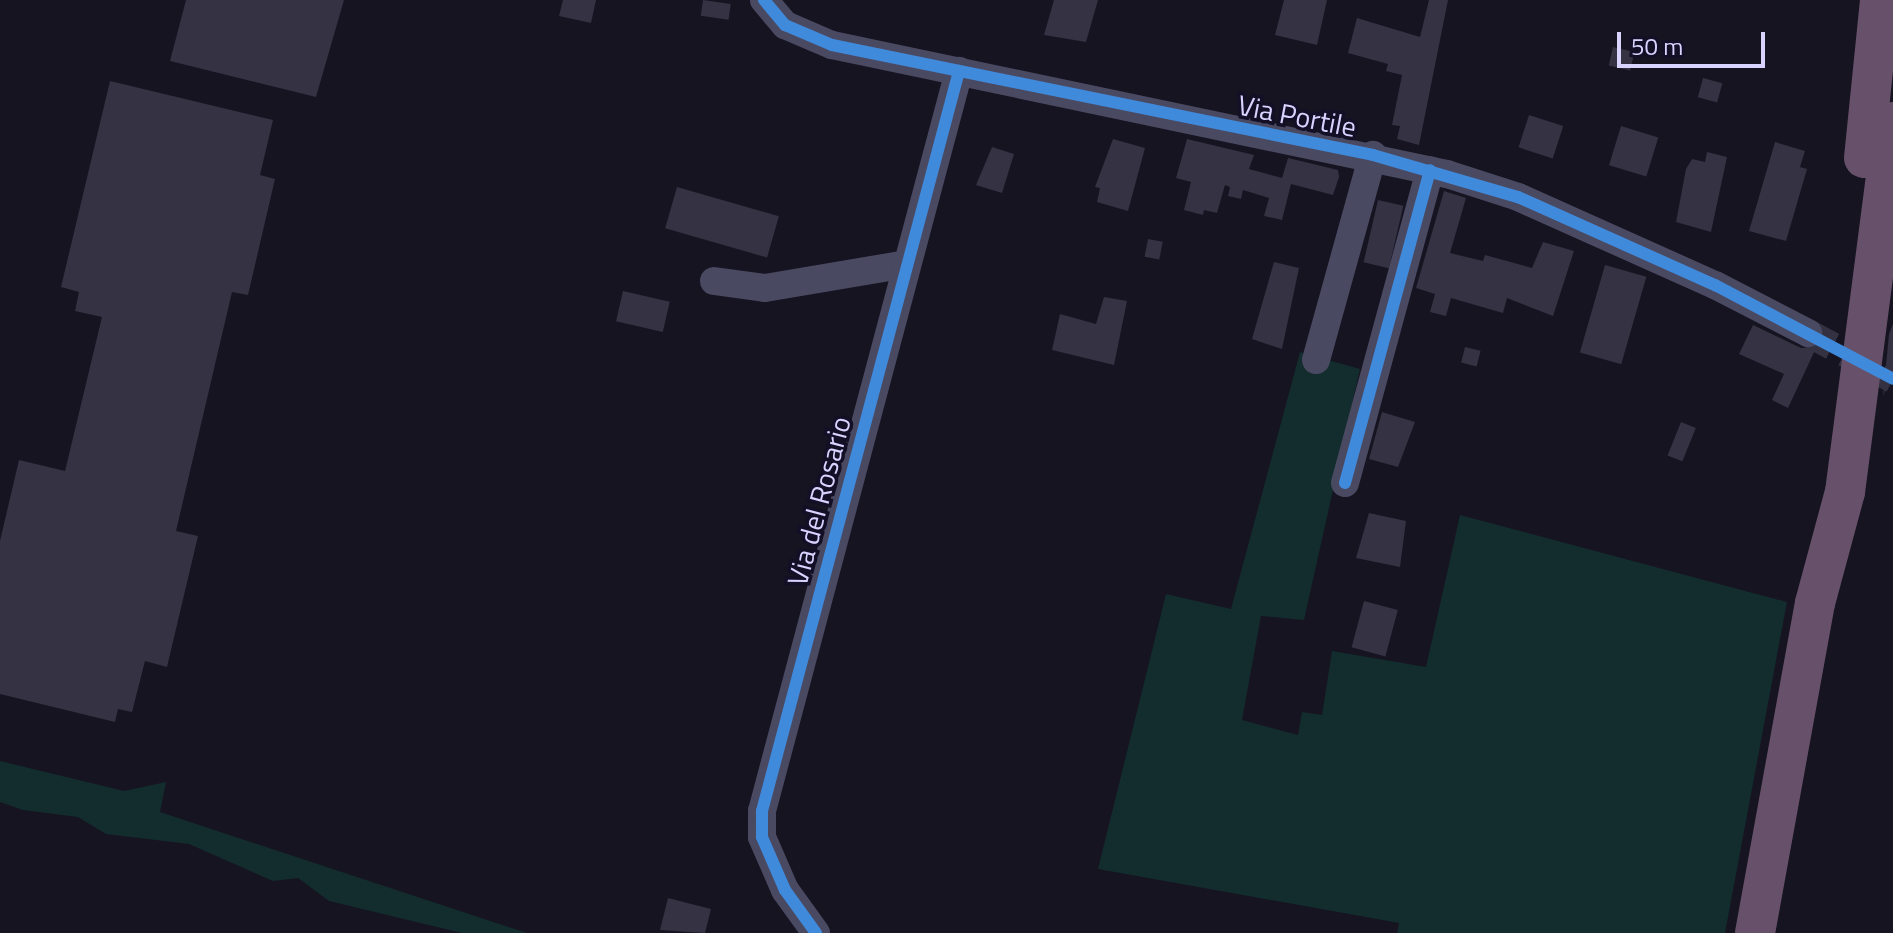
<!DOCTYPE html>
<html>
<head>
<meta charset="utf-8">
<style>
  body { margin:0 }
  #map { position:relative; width:1893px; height:933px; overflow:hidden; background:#161421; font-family:"Titillium Web",sans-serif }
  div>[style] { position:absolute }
  .green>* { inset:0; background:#132c2d }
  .building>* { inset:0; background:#343243; transform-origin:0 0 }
  .minor-tunnel>* { height:28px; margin-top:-14px; transform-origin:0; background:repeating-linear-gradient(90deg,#333142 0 28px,transparent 0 42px) }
  .minor>* { height:28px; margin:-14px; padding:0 14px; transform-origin:14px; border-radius:14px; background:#4a4962 }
  .highway>* { height:40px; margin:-20px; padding:0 20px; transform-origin:20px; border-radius:20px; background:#67516a }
  .cycleway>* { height:12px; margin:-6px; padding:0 6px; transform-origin:6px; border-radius:6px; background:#408adc }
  span { translate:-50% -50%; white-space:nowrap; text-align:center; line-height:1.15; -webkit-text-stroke:7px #130f26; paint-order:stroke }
  .street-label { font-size:28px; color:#d9d4ff }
  .scale { position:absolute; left:1617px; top:32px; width:148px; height:36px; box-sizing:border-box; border:4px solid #d9d4ff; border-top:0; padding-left:10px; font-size:24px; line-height:28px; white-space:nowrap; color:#d9d4ff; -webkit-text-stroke:6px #130f26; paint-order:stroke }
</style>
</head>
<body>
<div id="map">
  <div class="green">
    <i style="clip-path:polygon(1300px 352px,1360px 369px,1304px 620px,1261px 616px,1242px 720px,1298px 735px,1302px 712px,1322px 715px,1332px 651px,1426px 667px,1460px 515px,1787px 602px,1725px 933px,1397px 933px,1399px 923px,1098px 869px,1166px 594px,1231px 609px)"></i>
    <i style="clip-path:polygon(0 761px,124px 791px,166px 782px,160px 812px,527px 933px,462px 933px,329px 901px,298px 878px,273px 881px,189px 844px,106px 834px,78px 817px,23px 810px,0 802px)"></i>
  </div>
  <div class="building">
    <i style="clip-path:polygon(186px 0,344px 0,316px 97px,170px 61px)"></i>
    <i style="clip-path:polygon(563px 0,596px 0,591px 23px,559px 16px)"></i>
    <i style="left:703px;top:0;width:28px;height:16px;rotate:8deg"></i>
    <i style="clip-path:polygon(1054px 0,1098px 0,1086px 42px,1044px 35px)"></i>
    <i style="clip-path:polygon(1284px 0,1327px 0,1317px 45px,1275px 35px)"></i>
    <i style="clip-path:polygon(1429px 0,1448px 0,1419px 145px,1397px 139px,1400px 126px,1392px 125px,1402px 75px,1386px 71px,1388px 64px,1348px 53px,1357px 18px,1420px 37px)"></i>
    <i style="left:1613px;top:47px;width:22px;height:19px;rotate:13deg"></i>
    <i style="left:1703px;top:78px;width:20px;height:20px;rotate:15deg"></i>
    <i style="clip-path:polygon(110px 81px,273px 120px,260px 175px,275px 179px,248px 295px,232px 292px,176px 531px,198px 536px,167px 667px,145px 661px,132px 712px,118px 709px,115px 722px,0 694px,0 541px,19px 460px,65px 471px,102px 317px,75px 311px,79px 292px,61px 287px)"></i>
    <i style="left:1529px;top:115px;width:36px;height:34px;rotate:18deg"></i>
    <i style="left:1621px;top:126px;width:39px;height:41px;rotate:17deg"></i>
    <i style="clip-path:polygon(1113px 139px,1145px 148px,1128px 211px,1097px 202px,1100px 188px,1095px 187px)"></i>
    <i style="clip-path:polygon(1187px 139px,1254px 155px,1249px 169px,1282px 178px,1288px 158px,1338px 170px,1339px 177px,1333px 195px,1291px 184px,1282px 220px,1264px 216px,1269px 198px,1243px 190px,1241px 199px,1228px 196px,1230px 187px,1225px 185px,1217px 213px,1204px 210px,1203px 215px,1184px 210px,1191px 182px,1176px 178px)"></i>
    <i style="clip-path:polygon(1775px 142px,1805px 151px,1800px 167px,1807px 169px,1786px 241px,1749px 231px)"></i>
    <i style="clip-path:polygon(992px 147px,1014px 154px,1002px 193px,976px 185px)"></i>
    <i style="clip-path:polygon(1707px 152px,1727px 157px,1711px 232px,1676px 222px,1686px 169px,1692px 159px,1705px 162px)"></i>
    <i style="left:677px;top:187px;width:106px;height:43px;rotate:16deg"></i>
    <i style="clip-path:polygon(1444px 191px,1466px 198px,1450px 253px,1483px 261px,1485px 255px,1532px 268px,1543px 242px,1574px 251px,1553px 316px,1507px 298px,1503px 313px,1451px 298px,1446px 316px,1430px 312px,1435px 294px,1416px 288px)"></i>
    <i style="left:1378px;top:200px;width:26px;height:64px;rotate:13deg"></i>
    <i style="left:1148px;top:239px;width:15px;height:18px;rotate:11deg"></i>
    <i style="clip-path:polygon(1274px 262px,1299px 268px,1282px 349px,1252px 339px)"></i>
    <i style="left:1605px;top:265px;width:43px;height:91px;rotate:16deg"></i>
    <i style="left:623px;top:291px;width:48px;height:31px;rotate:13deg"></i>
    <i style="clip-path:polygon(1104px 297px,1127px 301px,1114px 365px,1052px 350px,1060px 314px,1096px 324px)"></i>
    <i style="clip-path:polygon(1893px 324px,1893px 365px,1883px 397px,1889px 334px)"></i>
    <i style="clip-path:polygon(1753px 325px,1801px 348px,1816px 348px,1788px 408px,1772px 400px,1784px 374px,1739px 354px)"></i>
    <i style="left:1465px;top:347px;width:16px;height:16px;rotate:14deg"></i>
    <i style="clip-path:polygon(1382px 412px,1415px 422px,1398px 467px,1369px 459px)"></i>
    <i style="left:1681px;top:422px;width:16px;height:36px;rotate:22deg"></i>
    <i style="clip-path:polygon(1369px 513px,1406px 521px,1400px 567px,1356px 558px)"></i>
    <i style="left:1364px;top:601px;width:35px;height:48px;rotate:15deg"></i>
    <i style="clip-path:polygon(668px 898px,711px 909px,705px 933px,660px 930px)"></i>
  </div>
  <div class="minor-tunnel">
    <i style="left:1808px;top:333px;width:97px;rotate:28.4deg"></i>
  </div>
  <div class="minor">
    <i style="left:764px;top:0;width:33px;rotate:50deg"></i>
    <i style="left:785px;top:25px;width:51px;rotate:23.1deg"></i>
    <i style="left:832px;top:45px;width:628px;rotate:11.85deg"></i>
    <i style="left:1447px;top:174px;width:75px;rotate:17.9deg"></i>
    <i style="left:1518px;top:197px;width:216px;rotate:24.1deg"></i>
    <i style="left:1715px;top:285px;width:105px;rotate:27.3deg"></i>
    <i style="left:714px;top:281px;width:51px;rotate:7.8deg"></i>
    <i style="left:765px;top:288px;width:144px;rotate:-9.6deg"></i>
    <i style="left:1316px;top:360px;width:213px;rotate:-74.5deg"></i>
    <i style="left:1345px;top:483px;width:324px;rotate:-74.8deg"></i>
    <i style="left:816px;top:933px;width:53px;rotate:-125.8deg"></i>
    <i style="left:785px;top:890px;width:58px;rotate:-113.5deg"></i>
    <i style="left:762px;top:837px;width:26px;rotate:-90deg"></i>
    <i style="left:762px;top:811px;width:766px;rotate:-75.09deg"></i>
  </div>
  <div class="highway">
    <i style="left:1864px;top:158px;width:159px;rotate:-84.2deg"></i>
    <i style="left:1755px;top:933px;width:335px;rotate:-79.7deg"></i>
    <i style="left:1815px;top:603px;width:115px;rotate:-74.9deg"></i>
    <i style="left:1845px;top:492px;width:373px;rotate:-82.6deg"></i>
  </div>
  <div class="cycleway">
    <i style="left:764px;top:0;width:33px;rotate:50deg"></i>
    <i style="left:785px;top:25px;width:51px;rotate:23.1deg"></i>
    <i style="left:832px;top:45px;width:552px;rotate:11.49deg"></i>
    <i style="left:1373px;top:155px;width:151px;rotate:16.2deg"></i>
    <i style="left:1518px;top:197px;width:216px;rotate:24.1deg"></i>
    <i style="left:1715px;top:285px;width:201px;rotate:27.8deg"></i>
    <i style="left:1345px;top:483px;width:324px;rotate:-74.8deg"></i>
    <i style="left:816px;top:933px;width:53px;rotate:-125.8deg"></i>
    <i style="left:785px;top:890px;width:58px;rotate:-113.5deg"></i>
    <i style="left:762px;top:837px;width:26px;rotate:-90deg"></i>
    <i style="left:762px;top:811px;width:766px;rotate:-75.09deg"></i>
  </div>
  <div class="street-label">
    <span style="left:1297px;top:116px;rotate:11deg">Via Portile</span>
    <span style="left:819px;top:501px;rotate:-75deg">Via del Rosario</span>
  </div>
  <div class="scale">50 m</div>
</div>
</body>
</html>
